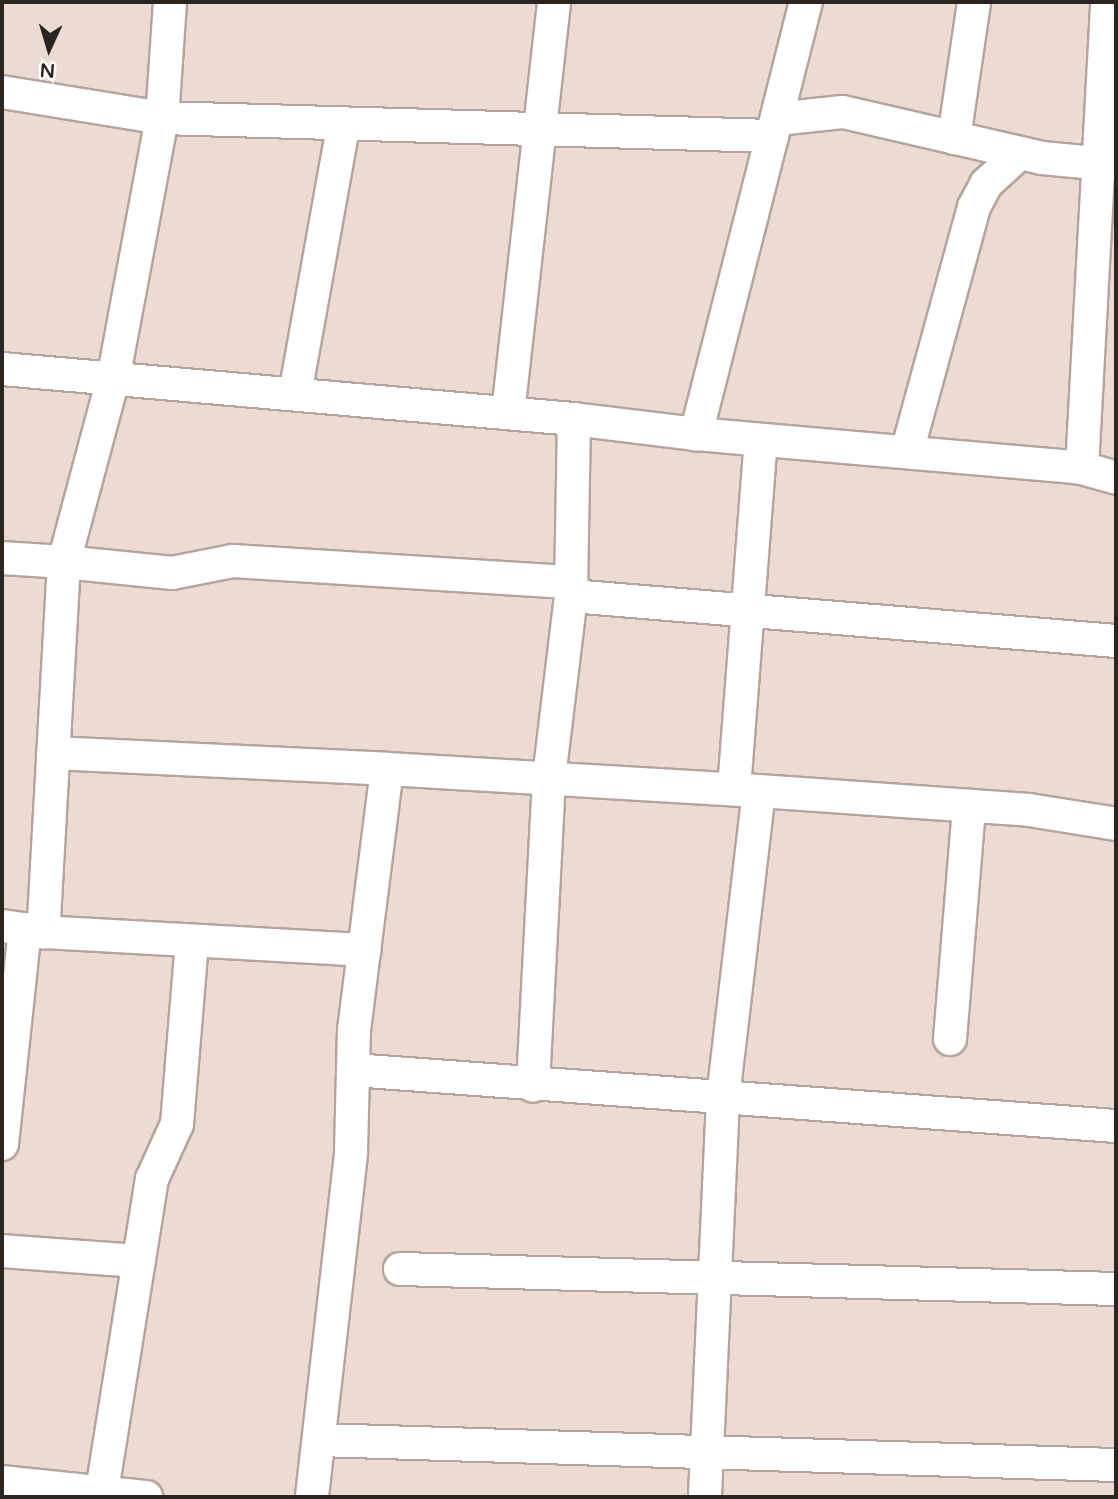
<!DOCTYPE html>
<html>
<head>
<meta charset="utf-8">
<style>
  body { margin:0 }
  #map { position:relative; width:1118px; height:1499px; overflow:hidden; background:#ebdbd3; font-family:"Varela Round",sans-serif }
  div>[style] { position:absolute }
  .roads { filter:drop-shadow(2px 0 #b4a49d) drop-shadow(-2px 0 #b4a49d) drop-shadow(0 2px #b4a49d) drop-shadow(0 -2px #b4a49d) }
  .minor>* { height:32px; margin:-16px; padding:0 16px; transform-origin:16px; border-radius:16px; background:#fff }
  span { translate:-50% -50%; white-space:nowrap; text-align:center; line-height:1.15; -webkit-text-stroke:7px #fff; paint-order:stroke }
  .frame { position:absolute; inset:0; border:4px solid #2b2522; pointer-events:none }
  .north { position:absolute; left:14px; top:14px; width:70px; height:70px; -webkit-text-stroke:5px #fff; paint-order:stroke; rotate:184deg; font-size:19px; font-weight:700; line-height:28px; text-align:center; color:#2b2522 }
  .north::after { content:''; display:block; margin:auto; width:24px; height:32px; background:#2b2522; clip-path:polygon(50% 0,100% 100%,50% 72%,0 100%) }
</style>
</head>
<body>
<div id="map">
  <div class="roads">
    <div class="minor">
      <i style="left:170px;top:2px;width:116px;rotate:93.9deg"></i>
      <i style="left:162px;top:118px;width:610px;rotate:1.69deg"></i>
      <i style="left:772px;top:136px;width:308px;rotate:104.3deg"></i>
      <i style="left:696px;top:434px;width:123px;rotate:-173deg"></i>
      <i style="left:2px;top:92px;width:162px;rotate:9.2deg"></i>
      <i style="left:162px;top:118px;width:266px;rotate:100.6deg"></i>
      <i style="left:113px;top:379px;width:189px;rotate:105deg"></i>
      <i style="left:64px;top:562px;width:109px;rotate:5.8deg"></i>
      <i style="left:172px;top:573px;width:62px;rotate:-11.1deg"></i>
      <i style="left:233px;top:561px;width:339px;rotate:3.6deg"></i>
      <i style="left:777px;top:119px;width:66px;rotate:-6.1deg"></i>
      <i style="left:843px;top:112px;width:204px;rotate:13deg"></i>
      <i style="left:1042px;top:158px;width:74px;rotate:5.4deg"></i>
      <i style="left:772px;top:136px;width:138px;rotate:-75.8deg"></i>
      <i style="left:954px;top:138px;width:137px;rotate:-81.6deg"></i>
      <i style="left:2px;top:369px;width:574px;rotate:5deg"></i>
      <i style="left:574px;top:419px;width:177px;rotate:91deg"></i>
      <i style="left:571px;top:596px;width:184px;rotate:96.9deg"></i>
      <i style="left:549px;top:779px;width:307px;rotate:93deg"></i>
      <i style="left:295px;top:394px;width:275px;rotate:-79.8deg"></i>
      <i style="left:508px;top:413px;width:414px;rotate:-83.6deg"></i>
      <i style="left:696px;top:434px;width:387px;rotate:5deg"></i>
      <i style="left:1082px;top:468px;width:467px;rotate:-86.9deg"></i>
      <i style="left:907px;top:452px;width:254px;rotate:-74.7deg"></i>
      <i style="left:974px;top:207px;width:26px;rotate:-62deg"></i>
      <i style="left:986px;top:184px;width:45px;rotate:-42.3deg"></i>
      <i style="left:1082px;top:468px;width:35px;rotate:16deg"></i>
      <i style="left:2px;top:558px;width:62px;rotate:3.7deg"></i>
      <i style="left:64px;top:562px;width:371px;rotate:93.2deg"></i>
      <i style="left:43px;top:932px;width:41px;rotate:-171.7deg"></i>
      <i style="left:571px;top:596px;width:547px;rotate:4.72deg"></i>
      <i style="left:53px;top:753px;width:334px;rotate:2.7deg"></i>
      <i style="left:387px;top:769px;width:262px;rotate:97.2deg"></i>
      <i style="left:354px;top:1029px;width:125px;rotate:91.4deg"></i>
      <i style="left:351px;top:1154px;width:345px;rotate:96.5deg"></i>
      <i style="left:387px;top:769px;width:373px;rotate:3.4deg"></i>
      <i style="left:759px;top:791px;width:310px;rotate:96.7deg"></i>
      <i style="left:723px;top:1099px;width:398px;rotate:92.6deg"></i>
      <i style="left:734px;top:789px;width:350px;rotate:-85.6deg"></i>
      <i style="left:759px;top:791px;width:271px;rotate:4deg"></i>
      <i style="left:1029px;top:810px;width:88px;rotate:9.1deg"></i>
      <i style="left:43px;top:932px;width:322px;rotate:3.2deg"></i>
      <i style="left:950px;top:1039px;width:234px;rotate:-85.3deg"></i>
      <i style="left:353px;top:1070px;width:765px;rotate:4.2deg"></i>
      <i style="left:2px;top:1144px;width:216px;rotate:-83.9deg"></i>
      <i style="left:2px;top:1251px;width:137px;rotate:4.2deg"></i>
      <i style="left:400px;top:1269px;width:716px;rotate:1.6deg"></i>
      <i style="left:319px;top:1440px;width:797px;rotate:1.8deg"></i>
      <i style="left:2px;top:1482px;width:145px;rotate:5.9deg"></i>
      <i style="left:101px;top:1497px;width:322px;rotate:-80.9deg"></i>
      <i style="left:152px;top:1179px;width:60px;rotate:-65.6deg"></i>
      <i style="left:177px;top:1124px;width:183px;rotate:-85.3deg"></i>
    </div>
  </div>
  <div class="frame"></div>
  <div class="north">N</div>
</div>
</body>
</html>
